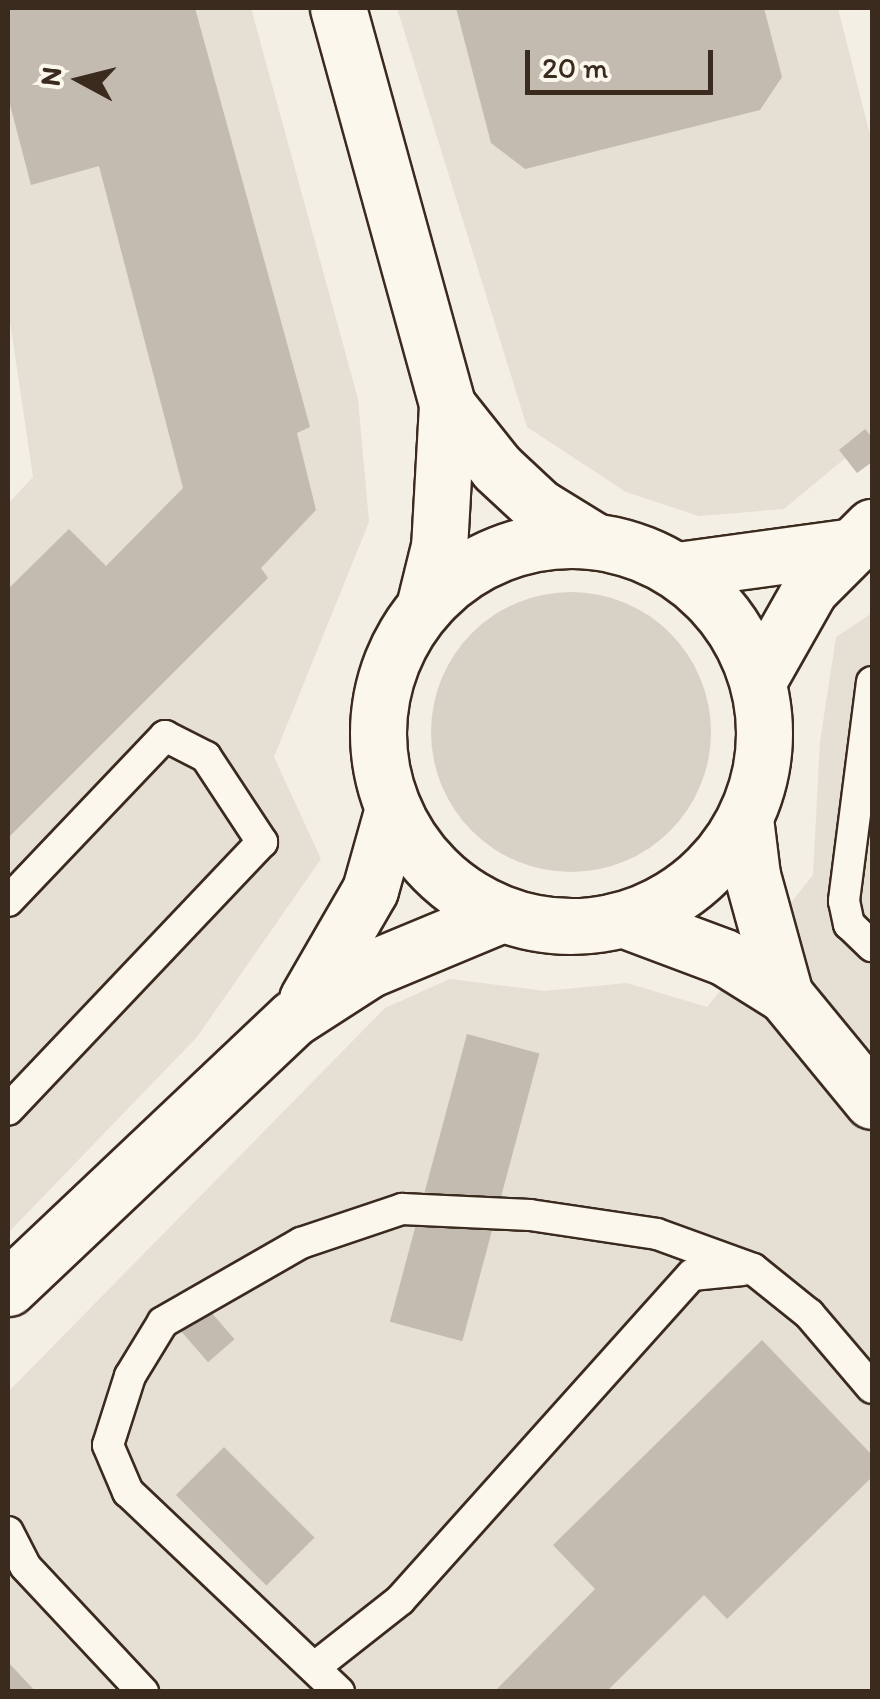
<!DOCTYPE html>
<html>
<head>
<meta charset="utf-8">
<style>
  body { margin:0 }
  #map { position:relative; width:880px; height:1699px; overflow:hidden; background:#f3efe4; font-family:Itim,sans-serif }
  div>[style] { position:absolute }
  .built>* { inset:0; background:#e5dfd4 }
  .green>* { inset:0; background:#d8d1c6 }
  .round { border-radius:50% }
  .building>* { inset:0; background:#c3bbb0; transform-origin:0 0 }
  .roads { filter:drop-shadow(2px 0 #3b2a1e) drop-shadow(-2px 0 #3b2a1e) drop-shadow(0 2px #3b2a1e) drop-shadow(0 -2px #3b2a1e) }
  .lane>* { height:30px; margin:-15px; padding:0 15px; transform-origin:15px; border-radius:15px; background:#fbf7ec }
  .street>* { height:55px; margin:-27.5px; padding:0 27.5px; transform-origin:27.5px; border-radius:27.5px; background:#fbf7ec }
  .secondary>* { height:55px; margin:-27.5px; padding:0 27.5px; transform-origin:27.5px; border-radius:27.5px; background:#fbf7ec }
  .secondary>.ring { margin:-27.5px; padding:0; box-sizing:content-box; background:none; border:55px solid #fbf7ec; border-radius:50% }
  span { translate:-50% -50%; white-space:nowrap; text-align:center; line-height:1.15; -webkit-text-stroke:10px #fbf7ec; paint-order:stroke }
  .frame { position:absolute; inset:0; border:10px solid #3b2a1e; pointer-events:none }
  .north { position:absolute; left:30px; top:30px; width:100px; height:100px; -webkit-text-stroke:8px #fbf7ec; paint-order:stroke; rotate:277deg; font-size:28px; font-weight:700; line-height:40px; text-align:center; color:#3b2a1e }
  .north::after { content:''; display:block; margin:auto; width:35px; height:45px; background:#3b2a1e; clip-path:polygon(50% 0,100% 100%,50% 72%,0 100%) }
  .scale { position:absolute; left:525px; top:50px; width:188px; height:45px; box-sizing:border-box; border:5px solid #3b2a1e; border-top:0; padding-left:12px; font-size:30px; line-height:35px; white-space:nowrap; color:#3b2a1e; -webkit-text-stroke:8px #fbf7ec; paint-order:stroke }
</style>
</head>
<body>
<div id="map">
  <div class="built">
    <i style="clip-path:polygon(8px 8px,251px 8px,358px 399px,369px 522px,274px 757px,321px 859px,197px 1037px,8px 1233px,8px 504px,33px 477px,8px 308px)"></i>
    <i style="clip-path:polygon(397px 8px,838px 8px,872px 143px,872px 436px,784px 509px,699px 516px,626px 492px,527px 427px)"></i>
    <i style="clip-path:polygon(872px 613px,872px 1691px,8px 1692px,8px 1392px,385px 1008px,450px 979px,545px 991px,627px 983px,707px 1007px,813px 875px,820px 742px,836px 637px)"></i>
  </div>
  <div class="green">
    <i class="round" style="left:431px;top:592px;width:280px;height:280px"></i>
  </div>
  <div class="building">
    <i style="clip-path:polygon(8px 8px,195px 8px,310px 427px,297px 433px,316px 510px,261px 568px,268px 578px,8px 838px,8px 589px,69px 529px,106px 566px,183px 488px,99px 166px,31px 185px,8px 97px)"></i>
    <i style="clip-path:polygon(456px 8px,764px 8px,782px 77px,760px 110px,525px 169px,491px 143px)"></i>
    <i style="clip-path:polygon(865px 429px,872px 437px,872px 462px,857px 473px,839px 450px)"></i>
    <i style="left:467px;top:1034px;width:75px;height:298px;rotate:15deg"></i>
    <i style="left:203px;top:1303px;width:48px;height:35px;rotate:49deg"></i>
    <i style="clip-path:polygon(762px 1340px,872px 1455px,872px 1477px,727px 1619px,704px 1595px,606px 1692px,494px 1692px,595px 1589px,553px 1545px)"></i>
    <i style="left:224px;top:1447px;width:128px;height:68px;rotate:45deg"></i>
    <i style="clip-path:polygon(8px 1662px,36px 1692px,8px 1692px)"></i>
  </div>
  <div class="roads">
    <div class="lane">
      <i style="left:872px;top:682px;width:221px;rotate:97.3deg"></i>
      <i style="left:844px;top:901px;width:24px;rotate:78deg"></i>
      <i style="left:849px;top:924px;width:32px;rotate:44deg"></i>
      <i style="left:8px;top:901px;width:228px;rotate:-46.4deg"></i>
      <i style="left:165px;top:736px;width:46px;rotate:27.1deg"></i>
      <i style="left:206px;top:757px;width:102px;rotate:56.6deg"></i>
      <i style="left:262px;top:842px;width:369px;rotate:133.5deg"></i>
      <i style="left:8px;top:1532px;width:38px;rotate:63deg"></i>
      <i style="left:25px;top:1566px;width:173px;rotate:46.9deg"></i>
      <i style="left:315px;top:1667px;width:108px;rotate:-38.2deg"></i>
      <i style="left:400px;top:1600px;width:437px;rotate:-48.1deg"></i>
      <i style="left:692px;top:1275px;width:51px;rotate:-5.6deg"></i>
      <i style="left:339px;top:1692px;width:291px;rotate:-136.5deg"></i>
      <i style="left:128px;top:1492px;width:51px;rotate:-113.1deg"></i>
      <i style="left:108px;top:1445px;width:72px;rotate:-72.3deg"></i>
      <i style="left:130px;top:1376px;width:63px;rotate:-58.6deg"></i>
      <i style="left:163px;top:1322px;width:159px;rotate:-29.8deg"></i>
      <i style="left:301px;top:1243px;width:107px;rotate:-18.6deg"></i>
      <i style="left:402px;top:1209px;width:128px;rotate:2.7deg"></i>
      <i style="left:530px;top:1215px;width:128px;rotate:8.5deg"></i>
      <i style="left:657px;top:1234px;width:102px;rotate:20deg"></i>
      <i style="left:753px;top:1269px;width:72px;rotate:38.8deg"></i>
      <i style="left:809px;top:1314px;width:97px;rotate:49.6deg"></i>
    </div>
    <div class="street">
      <i style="left:678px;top:570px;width:170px;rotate:-7.8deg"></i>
      <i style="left:758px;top:681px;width:106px;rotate:-60.5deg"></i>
      <i style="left:810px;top:589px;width:88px;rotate:-45deg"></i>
      <i style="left:307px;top:999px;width:126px;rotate:-60deg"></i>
      <i style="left:370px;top:890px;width:85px;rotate:-74.3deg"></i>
      <i style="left:8px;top:1288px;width:393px;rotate:-43.4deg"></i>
      <i style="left:294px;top:1018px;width:90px;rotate:-32.8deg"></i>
      <i style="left:370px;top:969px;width:143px;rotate:-22.6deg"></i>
    </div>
    <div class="secondary">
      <i style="left:338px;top:8px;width:412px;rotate:74.6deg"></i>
      <i style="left:447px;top:405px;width:141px;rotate:93.2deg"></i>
      <i style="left:439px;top:546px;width:63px;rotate:103.8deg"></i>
      <i style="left:447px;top:405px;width:80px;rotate:51.6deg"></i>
      <i style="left:497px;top:468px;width:57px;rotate:42.9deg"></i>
      <i style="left:539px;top:507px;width:61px;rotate:31.6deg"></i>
      <i class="ring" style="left:378px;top:540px;width:331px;height:331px"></i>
      <i style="left:745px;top:818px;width:57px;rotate:83deg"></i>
      <i style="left:752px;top:875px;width:124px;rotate:74.6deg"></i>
      <i style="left:625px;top:920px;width:106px;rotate:20.5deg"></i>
      <i style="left:724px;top:957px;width:72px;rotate:31.9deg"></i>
      <i style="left:785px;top:995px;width:137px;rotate:50.6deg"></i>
    </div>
  </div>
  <div class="frame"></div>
  <div class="north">N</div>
  <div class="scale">20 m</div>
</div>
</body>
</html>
